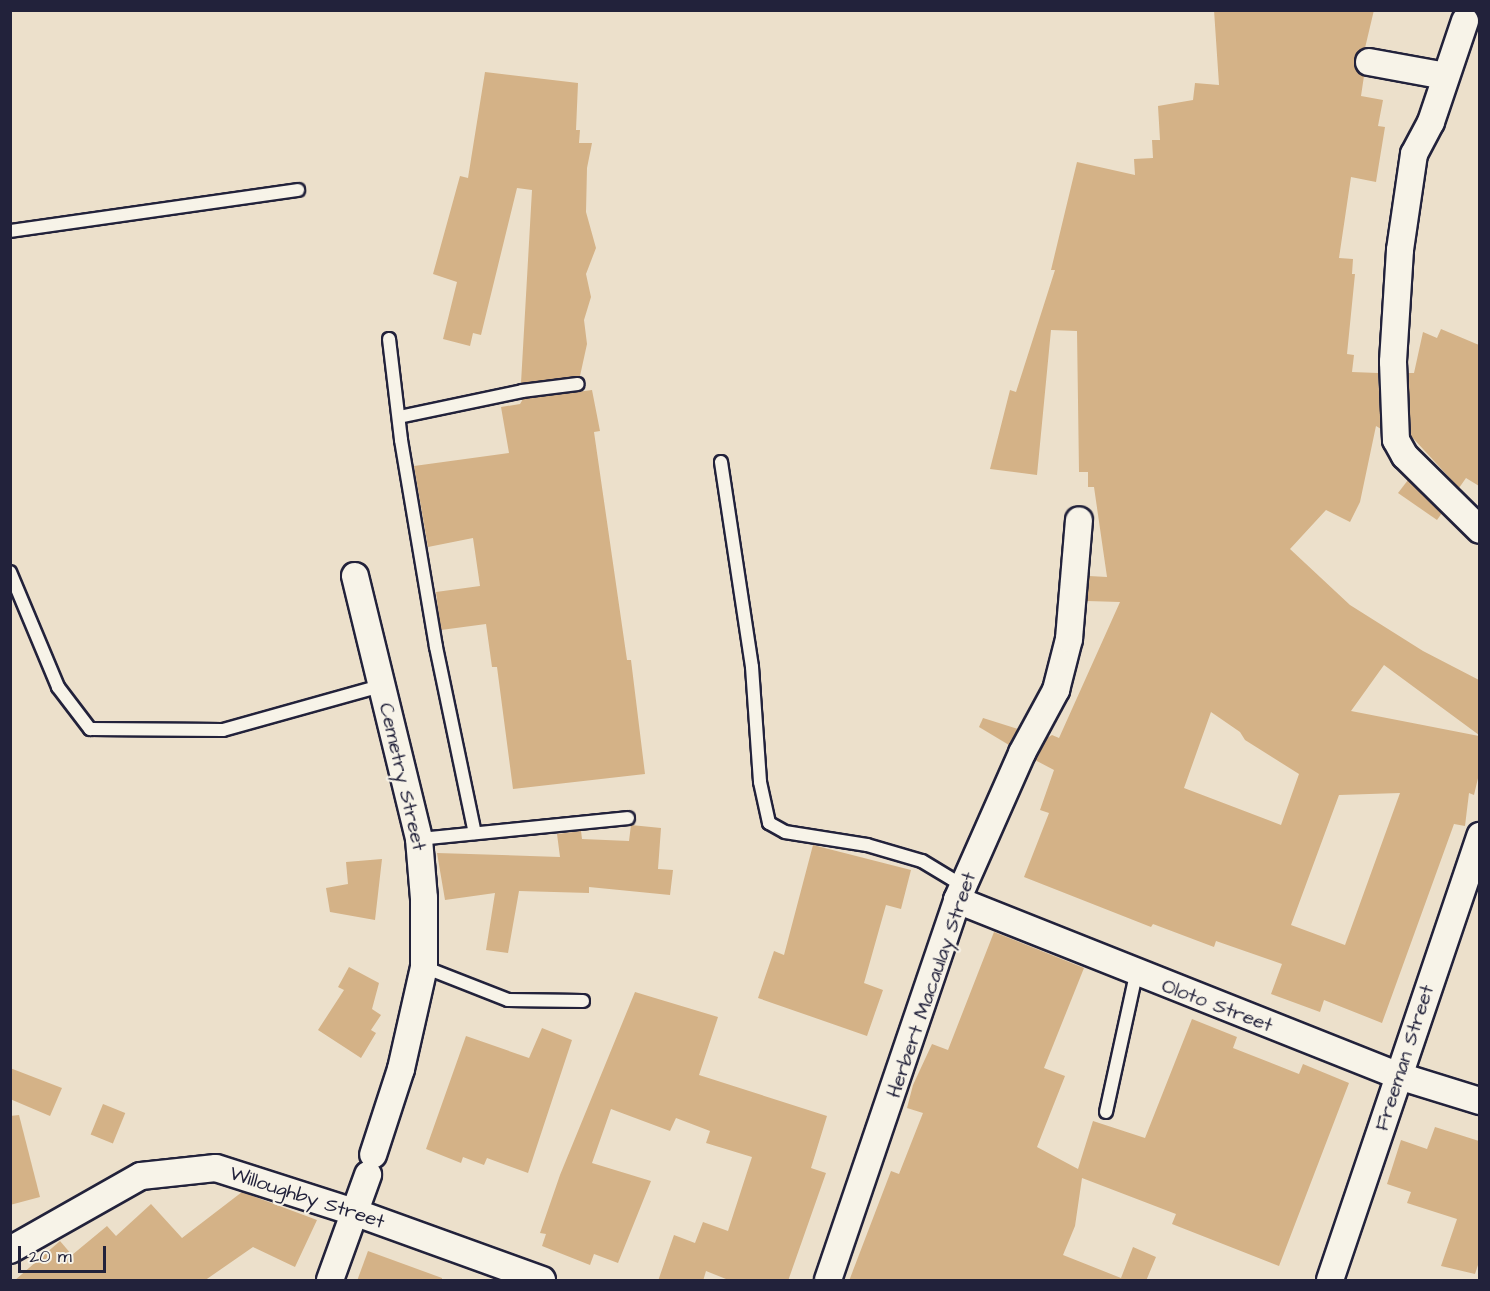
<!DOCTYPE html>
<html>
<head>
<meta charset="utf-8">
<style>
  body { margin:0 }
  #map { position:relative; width:1490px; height:1291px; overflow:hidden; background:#ece0cb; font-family:"Architects Daughter",sans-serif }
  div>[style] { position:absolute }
  .building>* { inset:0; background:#d4b287; transform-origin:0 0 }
  .roads { filter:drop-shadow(2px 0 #22223b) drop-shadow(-2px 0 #22223b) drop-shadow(0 2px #22223b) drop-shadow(0 -2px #22223b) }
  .lane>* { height:12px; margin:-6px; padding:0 6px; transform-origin:6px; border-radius:6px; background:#f7f3e8 }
  .street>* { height:26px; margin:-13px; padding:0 13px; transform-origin:13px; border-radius:13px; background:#f7f3e8 }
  span { translate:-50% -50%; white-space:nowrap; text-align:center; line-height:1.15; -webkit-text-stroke:4.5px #f7f3e8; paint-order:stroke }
  .street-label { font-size:20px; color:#22223b }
  .frame { position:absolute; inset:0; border:12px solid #22223b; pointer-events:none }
  .scale { position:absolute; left:18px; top:1246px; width:88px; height:27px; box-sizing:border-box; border:3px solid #22223b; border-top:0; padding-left:8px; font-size:18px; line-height:21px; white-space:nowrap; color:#22223b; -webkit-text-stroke:4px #f7f3e8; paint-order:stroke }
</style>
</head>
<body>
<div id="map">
  <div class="building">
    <i style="clip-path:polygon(evenodd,1214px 10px,1374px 10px,1365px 48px,1357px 53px,1355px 66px,1364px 76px,1361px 96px,1383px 100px,1378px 126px,1385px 127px,1376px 182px,1351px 177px,1339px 258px,1353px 259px,1352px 274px,1355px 274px,1347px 354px,1354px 355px,1352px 372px,1378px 373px,1381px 429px,1376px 426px,1360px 502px,1350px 522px,1326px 510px,1290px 549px,1350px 605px,1423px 651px,1479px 680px,1479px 735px,1384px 665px,1351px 711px,1479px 736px,1479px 774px,1474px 795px,1469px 793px,1465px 826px,1454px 824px,1382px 1023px,1324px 1000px,1320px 1012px,1271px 994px,1282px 964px,1216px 941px,1214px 947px,1153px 924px,1151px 927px,1024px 877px,1049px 813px,1040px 810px,1054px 770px,1035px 760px,1047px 738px,1052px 735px,1059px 738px,1120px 602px,1087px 601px,1089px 576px,1107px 577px,1094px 487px,1088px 487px,1088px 472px,1079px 472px,1077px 331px,1051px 330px,1037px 475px,990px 469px,1010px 390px,1016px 392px,1055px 270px,1051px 270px,1077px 162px,1135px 175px,1134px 159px,1153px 158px,1152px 140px,1160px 140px,1158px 106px,1193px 100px,1195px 83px,1219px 85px,1214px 10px,1211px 712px,1240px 732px,1245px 740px,1299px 774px,1281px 825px,1184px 788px,1211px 712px,1214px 10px,1400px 793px,1345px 945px,1291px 925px,1339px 795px,1400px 793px)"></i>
    <i style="clip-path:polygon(485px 72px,578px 83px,576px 130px,580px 130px,579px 143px,592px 143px,587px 168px,586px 212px,596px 248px,586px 274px,591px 297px,584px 320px,587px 344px,580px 376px,521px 383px,532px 190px,517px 188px,481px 335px,473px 333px,470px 346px,443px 339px,457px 282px,433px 274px,460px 176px,468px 178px)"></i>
    <i style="clip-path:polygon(1441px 329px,1479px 345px,1479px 486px,1466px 478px,1459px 488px,1411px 436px,1408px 373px,1414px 373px,1423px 332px,1437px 338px)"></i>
    <i style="clip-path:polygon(592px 390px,600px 431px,594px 432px,627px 660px,631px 660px,645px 774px,513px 789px,497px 667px,492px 667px,486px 624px,441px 630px,440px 623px,436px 592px,480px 586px,473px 538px,428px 547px,414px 466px,509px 453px,501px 407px,520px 404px,523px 399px)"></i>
    <i style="clip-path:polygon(1408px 480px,1442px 513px,1437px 520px,1398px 493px)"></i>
    <i style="clip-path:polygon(983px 718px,1018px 729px,1009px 745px,979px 727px)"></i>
    <i style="clip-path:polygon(631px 825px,661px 828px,658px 869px,673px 870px,670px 895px,589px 887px,589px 893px,519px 891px,508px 953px,486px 950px,495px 893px,445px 900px,437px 853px,560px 857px,557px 834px,581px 831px,582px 839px,629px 841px)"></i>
    <i style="clip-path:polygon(813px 845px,911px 870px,901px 909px,886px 905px,864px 983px,883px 990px,867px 1036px,758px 998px,774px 951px,784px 955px)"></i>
    <i style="clip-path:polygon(382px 859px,375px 920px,330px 912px,326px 888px,348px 884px,346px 862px)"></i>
    <i style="clip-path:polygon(994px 932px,1084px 968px,1044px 1068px,1065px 1076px,1037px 1147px,1078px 1169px,1093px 1121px,1145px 1138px,1192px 1019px,1237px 1037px,1233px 1048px,1299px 1074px,1303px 1064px,1349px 1083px,1279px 1266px,1172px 1224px,1176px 1214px,1082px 1178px,1075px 1226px,1063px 1255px,1121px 1278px,1133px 1247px,1156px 1257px,1146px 1281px,849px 1281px,891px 1171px,899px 1174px,923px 1113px,907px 1108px,913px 1085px,932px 1044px,948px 1050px)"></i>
    <i style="clip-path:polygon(349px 967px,379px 983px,372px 1009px,381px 1015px,371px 1030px,376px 1033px,361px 1058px,318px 1030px,344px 990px,338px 987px)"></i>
    <i style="clip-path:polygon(635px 992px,718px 1017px,699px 1075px,827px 1116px,811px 1168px,826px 1173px,788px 1281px,731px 1281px,706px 1271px,703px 1281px,658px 1281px,674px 1235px,695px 1243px,703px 1222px,728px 1231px,752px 1157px,706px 1143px,710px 1131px,676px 1118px,670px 1131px,611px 1109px,592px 1163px,651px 1181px,618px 1263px,594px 1254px,590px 1265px,542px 1246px,546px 1234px,540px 1233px,560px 1175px)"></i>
    <i style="clip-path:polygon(542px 1028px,572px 1040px,528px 1173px,487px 1158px,484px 1165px,463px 1157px,461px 1163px,426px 1149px,466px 1036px,529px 1058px)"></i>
    <i style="clip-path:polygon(10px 1068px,62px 1088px,50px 1116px,10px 1099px)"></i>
    <i style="left:103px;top:1104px;width:24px;height:33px;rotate:22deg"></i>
    <i style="clip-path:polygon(19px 1115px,40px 1197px,10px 1205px,10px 1116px)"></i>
    <i style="clip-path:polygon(1435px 1127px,1479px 1141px,1479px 1262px,1475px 1274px,1441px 1266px,1457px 1219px,1407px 1203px,1411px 1192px,1387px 1184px,1401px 1140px,1427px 1149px)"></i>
    <i style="clip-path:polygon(242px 1192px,317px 1220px,295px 1267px,253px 1247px,204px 1281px,14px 1281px,60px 1241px,72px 1255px,107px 1226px,116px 1236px,151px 1204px,182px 1238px)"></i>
    <i style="clip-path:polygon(368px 1251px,442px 1278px,442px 1281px,357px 1281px)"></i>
  </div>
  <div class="roads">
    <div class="lane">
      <i style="left:10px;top:231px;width:291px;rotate:-8.1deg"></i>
      <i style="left:389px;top:339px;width:102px;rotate:83.2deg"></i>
      <i style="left:401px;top:440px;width:210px;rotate:80.4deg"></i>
      <i style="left:436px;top:647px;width:190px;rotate:78.2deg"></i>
      <i style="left:399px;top:417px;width:126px;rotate:-11.9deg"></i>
      <i style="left:522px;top:391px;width:56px;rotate:-7.1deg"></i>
      <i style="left:721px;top:462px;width:207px;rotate:81.4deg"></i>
      <i style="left:752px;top:667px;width:115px;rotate:86deg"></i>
      <i style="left:760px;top:782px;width:42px;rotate:77.6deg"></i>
      <i style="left:769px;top:823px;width:18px;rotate:29deg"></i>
      <i style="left:785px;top:832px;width:83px;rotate:9deg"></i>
      <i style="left:867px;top:845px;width:57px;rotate:16.2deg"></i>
      <i style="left:922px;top:861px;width:50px;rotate:31.2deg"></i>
      <i style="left:10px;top:572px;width:125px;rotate:67.3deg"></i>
      <i style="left:58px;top:687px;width:53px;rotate:52.7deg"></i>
      <i style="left:90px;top:729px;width:133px;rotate:0.4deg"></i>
      <i style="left:223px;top:730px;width:164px;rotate:-15.6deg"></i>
      <i style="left:419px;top:839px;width:210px;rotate:-5.7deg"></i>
      <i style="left:424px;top:967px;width:90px;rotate:21.4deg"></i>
      <i style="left:508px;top:1000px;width:75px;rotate:0.8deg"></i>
      <i style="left:1106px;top:1112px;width:141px;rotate:-77.7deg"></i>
    </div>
    <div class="street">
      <i style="left:1465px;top:21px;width:107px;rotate:108.6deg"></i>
      <i style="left:1431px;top:122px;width:36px;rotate:118deg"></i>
      <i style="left:1414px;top:154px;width:97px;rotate:98.3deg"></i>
      <i style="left:1400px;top:250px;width:112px;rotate:93.6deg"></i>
      <i style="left:1393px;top:362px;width:78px;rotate:87.8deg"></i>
      <i style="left:1396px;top:440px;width:18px;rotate:61deg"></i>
      <i style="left:1405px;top:456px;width:105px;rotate:44.6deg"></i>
      <i style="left:1369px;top:62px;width:77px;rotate:10.4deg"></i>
      <i style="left:355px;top:576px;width:271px;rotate:76.3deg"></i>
      <i style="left:419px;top:839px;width:59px;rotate:85.2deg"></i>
      <i style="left:424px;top:898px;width:69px;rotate:90deg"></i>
      <i style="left:424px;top:967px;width:105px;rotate:102.7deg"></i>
      <i style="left:401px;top:1069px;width:90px;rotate:108deg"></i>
      <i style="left:957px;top:900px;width:476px;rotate:21.7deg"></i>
      <i style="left:1399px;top:1076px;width:85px;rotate:17.2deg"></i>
      <i style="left:10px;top:1250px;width:150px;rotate:-29.5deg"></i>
      <i style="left:141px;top:1176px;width:75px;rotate:-6.1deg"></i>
      <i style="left:216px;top:1168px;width:145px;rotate:17.7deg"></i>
      <i style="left:354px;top:1212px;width:200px;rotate:19.9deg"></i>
      <i style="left:330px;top:1280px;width:112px;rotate:-70.1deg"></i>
      <i style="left:828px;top:1280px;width:401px;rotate:-71.2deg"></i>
      <i style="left:957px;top:900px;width:161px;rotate:-66.1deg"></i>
      <i style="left:1022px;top:753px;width:72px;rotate:-61.6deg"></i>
      <i style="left:1056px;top:690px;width:53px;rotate:-75.7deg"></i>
      <i style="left:1069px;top:639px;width:119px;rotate:-85.2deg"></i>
      <i style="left:1330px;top:1280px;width:469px;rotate:-71.3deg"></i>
    </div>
  </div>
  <div class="street-label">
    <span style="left:402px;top:777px;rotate:77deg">Cemetry Street</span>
    <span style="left:932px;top:985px;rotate:-71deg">Herbert Macaulay Street</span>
    <span style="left:1217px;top:1006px;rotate:21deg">Oloto Street</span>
    <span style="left:1405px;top:1058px;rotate:-72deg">Freeman Street</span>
    <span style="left:307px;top:1198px;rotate:18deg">Willoughby Street</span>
  </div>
  <div class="frame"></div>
  <div class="scale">20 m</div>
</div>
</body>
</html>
